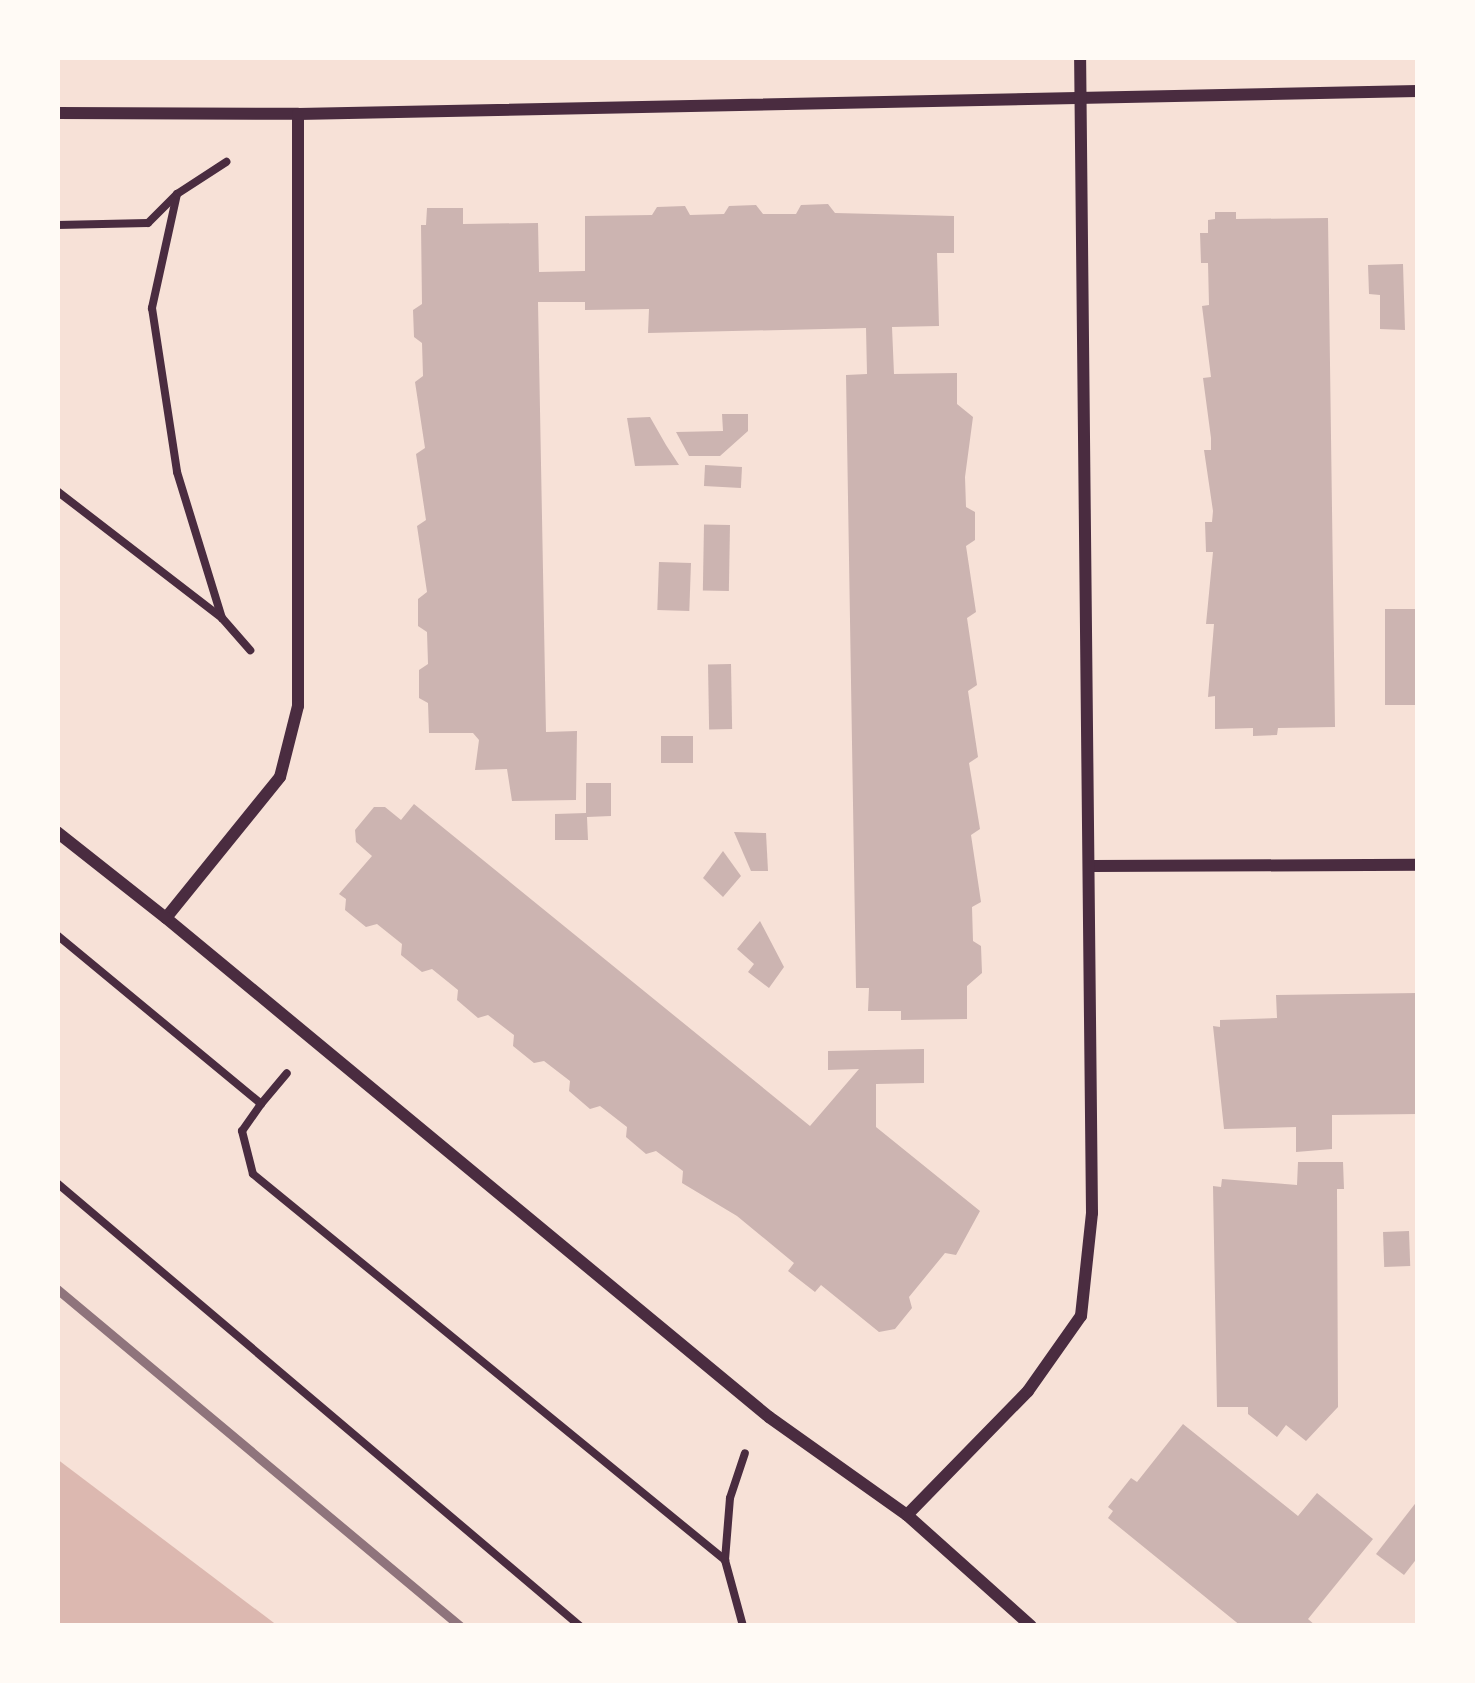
<!DOCTYPE html>
<html>
<head>
<meta charset="utf-8">
<style>
  body { margin:0 }
  #map { position:relative; width:1475px; height:1683px; overflow:hidden; background:#f7e1d7; font-family:Arial,sans-serif }
  div>[style] { position:absolute }
  .water>* { inset:0; background:#dcb8b0 }
  .building>* { inset:0; background:#ccb4b1; transform-origin:0 0 }
  .path>* { height:8px; margin:-4px; padding:0 4px; transform-origin:4px; border-radius:4px; background:#4a2c40 }
  .minor>* { height:12px; margin:-6px; padding:0 6px; transform-origin:6px; border-radius:6px; background:#4a2c40 }
  .rail>* { height:9px; margin:-4.5px; padding:0 4.5px; transform-origin:4.5px; border-radius:4.5px; background:#8f747c }
  span { translate:-50% -50%; white-space:nowrap; text-align:center; line-height:1.15; -webkit-text-stroke:9px #fffaf5; paint-order:stroke }
  .frame { position:absolute; inset:0; border:60px solid #fffaf5; pointer-events:none }
</style>
</head>
<body>
<div id="map">
  <div class="water">
    <i style="clip-path:polygon(57px 1459px,278px 1626px,57px 1626px)"></i>
  </div>
  <div class="building">
    <i style="clip-path:polygon(828px 204px,835px 213px,954px 216px,954px 253px,937px 253px,939px 326px,892px 327px,894px 374px,957px 373px,957px 404px,973px 417px,965px 477px,966px 507px,975px 512px,975px 540px,966px 546px,976px 612px,967px 618px,977px 685px,968px 691px,978px 757px,969px 763px,980px 829px,971px 835px,981px 902px,972px 907px,973px 941px,981px 946px,982px 973px,967px 986px,967px 1019px,901px 1020px,901px 1011px,868px 1011px,869px 988px,856px 988px,846px 375px,867px 374px,866px 328px,648px 333px,649px 309px,585px 310px,585px 302px,538px 302px,546px 732px,577px 731px,576px 800px,512px 801px,507px 769px,475px 770px,479px 740px,473px 733px,429px 733px,428px 703px,419px 698px,419px 670px,428px 664px,427px 632px,418px 626px,418px 599px,427px 592px,417px 526px,426px 520px,416px 454px,425px 448px,415px 382px,423px 376px,422px 343px,414px 337px,413px 310px,422px 304px,421px 225px,426px 225px,427px 208px,463px 208px,463px 224px,538px 223px,539px 272px,585px 271px,585px 216px,652px 215px,657px 207px,685px 206px,690px 215px,724px 214px,729px 206px,756px 205px,763px 214px,796px 214px,801px 205px)"></i>
    <i style="clip-path:polygon(1215px 212px,1236px 212px,1236px 219px,1328px 218px,1335px 727px,1278px 728px,1277px 735px,1253px 736px,1253px 728px,1215px 729px,1215px 696px,1208px 697px,1214px 624px,1206px 624px,1213px 552px,1206px 552px,1205px 522px,1212px 522px,1213px 511px,1204px 450px,1211px 450px,1211px 438px,1203px 378px,1211px 377px,1202px 306px,1209px 305px,1208px 263px,1201px 263px,1200px 233px,1208px 233px,1208px 220px,1215px 219px)"></i>
    <i style="clip-path:polygon(1403px 264px,1405px 330px,1380px 329px,1380px 295px,1369px 294px,1368px 265px)"></i>
    <i style="clip-path:polygon(722px 414px,748px 414px,748px 431px,720px 456px,689px 456px,676px 432px,723px 431px)"></i>
    <i style="clip-path:polygon(650px 417px,666px 445px,679px 465px,635px 466px,627px 418px)"></i>
    <i style="left:742px;top:467px;width:21px;height:37px;rotate:93deg"></i>
    <i style="left:730px;top:525px;width:66px;height:26px;rotate:91deg"></i>
    <i style="left:659px;top:562px;width:32px;height:48px;rotate:2deg"></i>
    <i style="left:1385px;top:609px;width:33px;height:96px"></i>
    <i style="left:731px;top:664px;width:65px;height:23px;rotate:89deg"></i>
    <i style="left:661px;top:736px;width:32px;height:27px"></i>
    <i style="clip-path:polygon(586px 783px,611px 783px,611px 816px,587px 817px,588px 840px,555px 840px,555px 814px,586px 813px)"></i>
    <i style="clip-path:polygon(414px 804px,810px 1126px,859px 1069px,828px 1070px,828px 1051px,924px 1049px,924px 1083px,876px 1084px,876px 1127px,980px 1211px,956px 1255px,945px 1253px,909px 1297px,912px 1308px,895px 1329px,879px 1332px,821px 1285px,815px 1292px,788px 1271px,794px 1263px,737px 1216px,682px 1183px,683px 1171px,656px 1151px,646px 1154px,626px 1137px,627px 1127px,600px 1106px,590px 1109px,569px 1091px,570px 1081px,544px 1061px,534px 1063px,513px 1046px,514px 1035px,488px 1015px,478px 1018px,457px 1000px,458px 990px,432px 969px,422px 972px,401px 955px,402px 944px,377px 924px,366px 927px,345px 910px,346px 899px,339px 894px,372px 856px,356px 842px,355px 830px,374px 807px,385px 807px,401px 820px)"></i>
    <i style="clip-path:polygon(734px 832px,766px 833px,768px 871px,751px 871px)"></i>
    <i style="clip-path:polygon(723px 851px,741px 876px,723px 897px,703px 878px)"></i>
    <i style="clip-path:polygon(760px 921px,784px 967px,769px 988px,748px 972px,754px 964px,737px 949px)"></i>
    <i style="clip-path:polygon(1418px 993px,1418px 1114px,1332px 1115px,1332px 1149px,1296px 1152px,1296px 1127px,1224px 1129px,1213px 1026px,1220px 1027px,1220px 1020px,1277px 1018px,1276px 995px)"></i>
    <i style="clip-path:polygon(1298px 1162px,1343px 1162px,1344px 1189px,1337px 1189px,1338px 1407px,1306px 1441px,1286px 1425px,1277px 1437px,1248px 1414px,1248px 1407px,1217px 1407px,1213px 1186px,1221px 1187px,1222px 1179px,1297px 1185px)"></i>
    <i style="left:1409px;top:1231px;width:35px;height:26px;rotate:88deg"></i>
    <i style="clip-path:polygon(1183px 1424px,1298px 1516px,1317px 1493px,1373px 1539px,1308px 1619px,1316px 1626px,1241px 1626px,1108px 1518px,1113px 1511px,1108px 1507px,1131px 1478px,1137px 1482px)"></i>
    <i style="clip-path:polygon(1418px 1500px,1418px 1557px,1404px 1575px,1376px 1554px)"></i>
  </div>
  <div class="path">
    <i style="left:177px;top:194px;width:117px;rotate:102.4deg"></i>
    <i style="left:152px;top:308px;width:166px;rotate:81.3deg"></i>
    <i style="left:177px;top:472px;width:153px;rotate:72.9deg"></i>
    <i style="left:57px;top:225px;width:91px;rotate:-1.3deg"></i>
    <i style="left:148px;top:223px;width:41px;rotate:-45deg"></i>
    <i style="left:177px;top:194px;width:59px;rotate:-33.1deg"></i>
    <i style="left:57px;top:491px;width:208px;rotate:37.6deg"></i>
    <i style="left:222px;top:618px;width:43px;rotate:48.8deg"></i>
    <i style="left:57px;top:935px;width:265px;rotate:39.6deg"></i>
    <i style="left:261px;top:1104px;width:33px;rotate:125deg"></i>
    <i style="left:242px;top:1131px;width:44px;rotate:75.7deg"></i>
    <i style="left:253px;top:1174px;width:610px;rotate:39.28deg"></i>
    <i style="left:261px;top:1104px;width:40px;rotate:-50deg"></i>
    <i style="left:57px;top:1183px;width:685px;rotate:40.27deg"></i>
    <i style="left:743px;top:1626px;width:68px;rotate:-105.3deg"></i>
    <i style="left:725px;top:1560px;width:62px;rotate:-85.4deg"></i>
    <i style="left:730px;top:1498px;width:47px;rotate:-71.6deg"></i>
  </div>
  <div class="minor">
    <i style="left:57px;top:113px;width:241px;rotate:0.2deg"></i>
    <i style="left:298px;top:114px;width:592px;rotate:90deg"></i>
    <i style="left:298px;top:706px;width:73px;rotate:104.2deg"></i>
    <i style="left:280px;top:777px;width:181px;rotate:129deg"></i>
    <i style="left:166px;top:918px;width:783px;rotate:39.61deg"></i>
    <i style="left:769px;top:1417px;width:169px;rotate:35.4deg"></i>
    <i style="left:907px;top:1515px;width:166px;rotate:41.8deg"></i>
    <i style="left:298px;top:114px;width:1120px;rotate:-1.18deg"></i>
    <i style="left:57px;top:832px;width:139px;rotate:38.3deg"></i>
    <i style="left:1092px;top:866px;width:326px;rotate:-0.2deg"></i>
    <i style="left:907px;top:1515px;width:173px;rotate:-45.7deg"></i>
    <i style="left:1028px;top:1391px;width:92px;rotate:-54.8deg"></i>
    <i style="left:1081px;top:1316px;width:104px;rotate:-83.9deg"></i>
    <i style="left:1092px;top:1213px;width:1156px;rotate:-90.59deg"></i>
  </div>
  <div class="rail">
    <i style="left:57px;top:1289px;width:525px;rotate:39.9deg"></i>
  </div>
  <div class="frame"></div>
</div>
</body>
</html>
